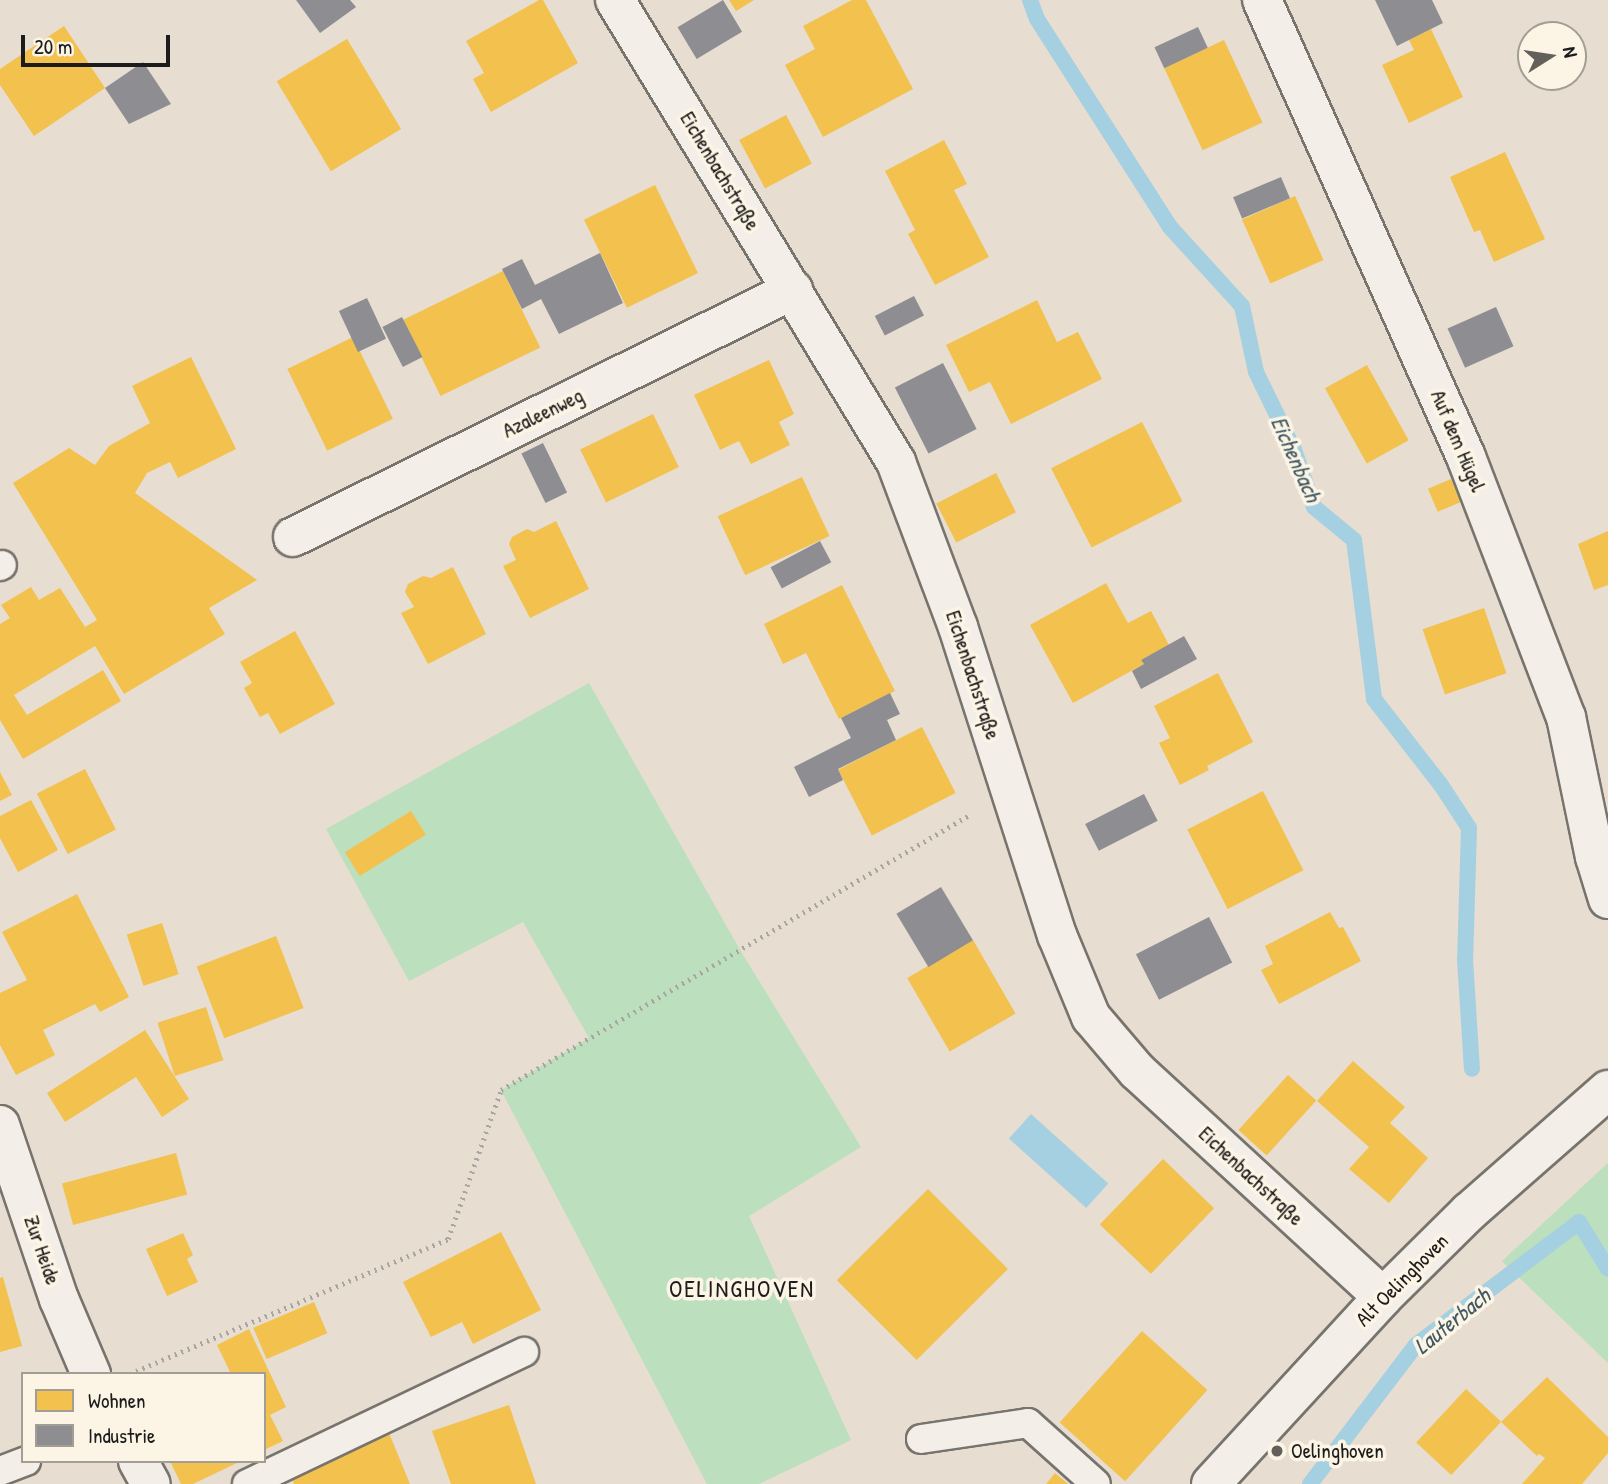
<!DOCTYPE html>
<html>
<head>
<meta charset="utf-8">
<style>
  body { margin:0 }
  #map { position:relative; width:1608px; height:1484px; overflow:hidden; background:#e7ddd1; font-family:"Patrick Hand",sans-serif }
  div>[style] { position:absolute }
  .green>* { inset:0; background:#bcdfbe }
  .water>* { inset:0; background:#a5d0e2; transform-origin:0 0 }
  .homes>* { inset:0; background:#f2c14e; transform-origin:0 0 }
  .industry>* { inset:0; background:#8d8d92; transform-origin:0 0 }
  .stream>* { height:16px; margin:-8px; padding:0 8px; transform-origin:8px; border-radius:8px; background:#a5d0e2 }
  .path>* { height:4.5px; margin-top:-2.25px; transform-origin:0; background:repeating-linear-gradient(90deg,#a9a6a1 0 2px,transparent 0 7px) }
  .roads { filter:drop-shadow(2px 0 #77736d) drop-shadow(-2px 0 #77736d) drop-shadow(0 2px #77736d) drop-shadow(0 -2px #77736d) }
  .lane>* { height:28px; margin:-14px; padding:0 14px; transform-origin:14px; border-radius:14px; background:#f3efe8 }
  .street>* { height:38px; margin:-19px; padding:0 19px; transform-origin:19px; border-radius:19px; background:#f3efe8 }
  .secondary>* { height:38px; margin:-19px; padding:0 19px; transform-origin:19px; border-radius:19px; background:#f3efe8 }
  .dots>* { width:19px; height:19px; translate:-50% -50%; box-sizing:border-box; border:4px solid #fcf5e5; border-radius:50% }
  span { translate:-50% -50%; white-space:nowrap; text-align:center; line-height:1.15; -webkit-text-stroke:7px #fcf5e5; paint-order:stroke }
  .street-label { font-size:21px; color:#1c1c1c }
  .poi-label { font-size:21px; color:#1c1c1c }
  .left { translate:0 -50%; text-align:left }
  .water-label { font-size:23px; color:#425964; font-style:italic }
  .quarter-label { font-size:24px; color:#1c1c1c; letter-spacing:2px }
  .legend { position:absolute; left:21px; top:1372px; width:245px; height:91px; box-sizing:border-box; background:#fcf5e5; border:2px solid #a29e95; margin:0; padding:9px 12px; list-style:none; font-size:21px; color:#1c1c1c }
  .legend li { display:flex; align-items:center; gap:14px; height:35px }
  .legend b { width:35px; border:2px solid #a29e95 }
  .north { position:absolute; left:1517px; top:21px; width:70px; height:70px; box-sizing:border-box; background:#fcf5e5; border:2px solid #a29e95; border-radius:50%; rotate:78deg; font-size:19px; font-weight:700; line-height:28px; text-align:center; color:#1c1c1c }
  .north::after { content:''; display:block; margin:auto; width:24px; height:32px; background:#63605b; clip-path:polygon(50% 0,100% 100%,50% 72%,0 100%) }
  .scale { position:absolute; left:21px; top:35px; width:149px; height:32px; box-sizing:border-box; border:4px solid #1c1c1c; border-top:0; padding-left:9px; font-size:21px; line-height:24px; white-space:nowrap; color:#1c1c1c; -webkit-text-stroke:5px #fcf5e5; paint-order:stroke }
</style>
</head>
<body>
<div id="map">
  <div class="green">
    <i style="clip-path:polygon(589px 683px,740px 950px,861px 1147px,749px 1216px,851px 1440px,759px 1484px,707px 1484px,501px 1090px,589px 1038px,523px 922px,409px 981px,326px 829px)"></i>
    <i style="clip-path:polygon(1608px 1163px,1608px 1363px,1502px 1261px)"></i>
  </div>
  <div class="water">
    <i style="left:1031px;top:1114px;width:104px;height:33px;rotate:42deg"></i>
  </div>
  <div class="homes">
    <i style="clip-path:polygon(539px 0,543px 0,578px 63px,491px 112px,473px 79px,484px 73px,466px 41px)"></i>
    <i style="clip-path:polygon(729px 0,754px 0,736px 11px)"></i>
    <i style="clip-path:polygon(852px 0,866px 0,913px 89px,823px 137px,785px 65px,815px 49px,803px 26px)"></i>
    <i style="clip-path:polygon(64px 26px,105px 88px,34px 136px,0 85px,0 69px)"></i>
    <i style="clip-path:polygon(1431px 29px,1463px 97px,1409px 123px,1382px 65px,1414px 50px,1409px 40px)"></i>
    <i style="left:347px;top:39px;width:105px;height:82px;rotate:59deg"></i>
    <i style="left:1224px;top:40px;width:91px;height:66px;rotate:65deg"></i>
    <i style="left:786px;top:115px;width:55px;height:53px;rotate:62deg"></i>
    <i style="clip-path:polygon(944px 140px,967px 184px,954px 190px,989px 257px,935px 285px,908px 234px,915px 230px,885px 171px)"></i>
    <i style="clip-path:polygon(1505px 152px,1545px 239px,1494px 262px,1480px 230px,1474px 232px,1450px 177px)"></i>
    <i style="left:655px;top:185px;width:98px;height:79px;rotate:64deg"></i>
    <i style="left:1295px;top:196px;width:70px;height:58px;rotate:66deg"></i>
    <i style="left:503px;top:271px;width:85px;height:111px;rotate:64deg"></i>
    <i style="clip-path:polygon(1037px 300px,1057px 342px,1078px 332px,1102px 379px,1011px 424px,990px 382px,969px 392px,946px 345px)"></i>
    <i style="left:353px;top:337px;width:91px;height:73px;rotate:64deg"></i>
    <i style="clip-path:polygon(191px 357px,236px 449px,178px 478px,170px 462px,147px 473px,135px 493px,257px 580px,209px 608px,225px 634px,124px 694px,95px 646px,14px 695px,27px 715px,103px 670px,121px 701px,23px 759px,0 720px,0 624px,10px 618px,1px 605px,31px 587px,39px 600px,60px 588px,85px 627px,97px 620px,13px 483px,69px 448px,95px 465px,109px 446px,150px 423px,132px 386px)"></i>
    <i style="clip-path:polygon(769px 360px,794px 414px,779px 422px,790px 445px,751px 464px,739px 441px,720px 450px,694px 395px)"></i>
    <i style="left:1367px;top:365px;width:86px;height:48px;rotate:61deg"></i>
    <i style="left:653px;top:414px;width:59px;height:81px;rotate:64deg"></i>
    <i style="left:1142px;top:422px;width:89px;height:102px;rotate:63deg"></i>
    <i style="left:996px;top:473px;width:44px;height:67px;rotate:63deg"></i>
    <i style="left:802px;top:477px;width:65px;height:93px;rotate:65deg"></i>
    <i style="left:1451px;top:479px;width:25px;height:25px;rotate:67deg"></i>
    <i style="clip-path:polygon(556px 521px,589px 589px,530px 618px,503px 566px,516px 560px,509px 544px,512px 537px,527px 529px,534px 532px)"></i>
    <i style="clip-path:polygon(1608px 531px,1608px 585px,1594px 590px,1578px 544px)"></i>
    <i style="clip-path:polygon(453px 567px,486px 634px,428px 664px,401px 613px,414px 607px,405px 592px,408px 584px,423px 576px,431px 578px)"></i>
    <i style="clip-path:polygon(1106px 583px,1128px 623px,1151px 611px,1169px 645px,1141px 660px,1144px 664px,1073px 703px,1030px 625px)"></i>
    <i style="clip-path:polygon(842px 585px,895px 691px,839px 719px,806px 653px,783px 664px,764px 624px)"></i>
    <i style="left:1484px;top:608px;width:69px;height:65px;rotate:71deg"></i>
    <i style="clip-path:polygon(295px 631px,335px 704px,280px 734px,268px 713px,260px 717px,244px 688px,252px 683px,240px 662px)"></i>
    <i style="clip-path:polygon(1218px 673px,1253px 742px,1207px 766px,1209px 770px,1180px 785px,1159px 743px,1170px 738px,1154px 706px)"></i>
    <i style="left:922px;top:727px;width:74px;height:94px;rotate:63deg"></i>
    <i style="left:85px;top:769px;width:68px;height:54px;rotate:63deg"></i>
    <i style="clip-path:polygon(0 772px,12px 795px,0 801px)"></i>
    <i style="left:1263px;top:791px;width:89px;height:85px;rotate:63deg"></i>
    <i style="clip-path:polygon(31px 800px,58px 850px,18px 872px,0 838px,0 816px)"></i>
    <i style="left:411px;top:811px;width:28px;height:78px;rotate:58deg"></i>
    <i style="clip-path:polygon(77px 894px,129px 997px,100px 1012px,95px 1004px,43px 1030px,55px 1055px,16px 1075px,0 1045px,0 993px,27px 980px,2px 932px)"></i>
    <i style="clip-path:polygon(1330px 912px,1339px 928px,1343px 927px,1361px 961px,1279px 1004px,1261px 970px,1273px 964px,1265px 946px)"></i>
    <i style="left:162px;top:923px;width:54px;height:37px;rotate:72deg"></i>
    <i style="left:276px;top:936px;width:77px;height:85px;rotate:69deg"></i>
    <i style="left:973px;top:940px;width:85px;height:76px;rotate:60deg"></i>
    <i style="left:206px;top:1007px;width:56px;height:51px;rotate:72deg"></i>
    <i style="clip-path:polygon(145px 1030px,189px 1099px,162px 1117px,136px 1077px,65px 1122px,47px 1093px)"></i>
    <i style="clip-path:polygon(1353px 1061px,1405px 1107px,1390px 1123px,1428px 1158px,1389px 1203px,1349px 1169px,1369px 1147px,1317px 1101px)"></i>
    <i style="left:1288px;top:1075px;width:38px;height:74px;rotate:42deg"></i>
    <i style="left:176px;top:1153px;width:43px;height:118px;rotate:75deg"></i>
    <i style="left:1163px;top:1159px;width:71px;height:91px;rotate:44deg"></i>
    <i style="left:928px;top:1189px;width:113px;height:129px;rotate:45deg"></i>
    <i style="clip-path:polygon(501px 1232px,541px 1310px,473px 1344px,462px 1322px,431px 1337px,403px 1282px)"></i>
    <i style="clip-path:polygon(183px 1233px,193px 1255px,187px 1259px,198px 1282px,167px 1296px,146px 1249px)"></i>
    <i style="clip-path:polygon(3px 1277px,22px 1346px,0 1352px,0 1278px)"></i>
    <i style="left:314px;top:1302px;width:34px;height:66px;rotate:67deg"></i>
    <i style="clip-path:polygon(249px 1329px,286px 1407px,270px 1415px,283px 1441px,264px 1450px,264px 1374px,231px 1374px,217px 1345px)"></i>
    <i style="left:1142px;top:1331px;width:88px;height:123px;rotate:42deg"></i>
    <i style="clip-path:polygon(1547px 1377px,1608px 1437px,1608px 1453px,1582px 1484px,1522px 1484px,1545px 1458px,1539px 1454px,1537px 1456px,1501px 1422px)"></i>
    <i style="left:1466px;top:1389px;width:48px;height:73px;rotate:43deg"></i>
    <i style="clip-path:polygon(509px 1405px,536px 1484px,451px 1484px,432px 1431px)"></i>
    <i style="clip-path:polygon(389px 1433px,410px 1484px,294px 1484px,290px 1474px)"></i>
    <i style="clip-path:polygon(170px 1461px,241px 1461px,193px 1484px,181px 1484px)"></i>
    <i style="clip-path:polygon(1055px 1473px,1068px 1484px,1046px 1484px)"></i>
  </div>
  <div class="industry">
    <i style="clip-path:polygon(296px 0,350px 0,356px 7px,320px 33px)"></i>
    <i style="left:723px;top:0;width:37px;height:53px;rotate:59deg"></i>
    <i style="clip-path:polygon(1375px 0,1432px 0,1443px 23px,1397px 46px)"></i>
    <i style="left:1198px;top:27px;width:23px;height:48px;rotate:65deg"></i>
    <i style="clip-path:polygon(143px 62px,171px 104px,129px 124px,105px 88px)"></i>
    <i style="left:1281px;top:177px;width:23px;height:52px;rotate:67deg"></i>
    <i style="clip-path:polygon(600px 253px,623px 303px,559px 334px,541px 299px,522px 309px,502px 269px,522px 259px,535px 285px)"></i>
    <i style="left:914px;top:296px;width:22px;height:44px;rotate:63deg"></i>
    <i style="left:367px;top:298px;width:45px;height:31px;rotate:65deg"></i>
    <i style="left:1496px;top:307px;width:43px;height:53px;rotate:66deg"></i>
    <i style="left:402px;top:317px;width:45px;height:22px;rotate:63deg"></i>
    <i style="left:943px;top:363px;width:74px;height:54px;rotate:63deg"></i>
    <i style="left:543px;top:443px;width:55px;height:24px;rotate:64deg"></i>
    <i style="left:820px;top:541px;width:24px;height:56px;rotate:62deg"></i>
    <i style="clip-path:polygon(1184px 636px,1197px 659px,1141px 689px,1132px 671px,1144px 664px,1141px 660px)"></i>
    <i style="clip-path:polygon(890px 693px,900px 714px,887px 720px,896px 740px,838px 769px,843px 780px,809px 797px,794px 767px,851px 738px,841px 718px)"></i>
    <i style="left:1144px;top:794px;width:30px;height:66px;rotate:63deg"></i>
    <i style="left:941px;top:887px;width:62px;height:52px;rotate:59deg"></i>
    <i style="left:1209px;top:917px;width:51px;height:82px;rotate:63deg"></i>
  </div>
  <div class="stream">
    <i style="left:1030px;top:0;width:20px;rotate:70deg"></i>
    <i style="left:1037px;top:19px;width:247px;rotate:57.4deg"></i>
    <i style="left:1170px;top:227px;width:107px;rotate:47.7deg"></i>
    <i style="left:1242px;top:306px;width:67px;rotate:78deg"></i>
    <i style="left:1256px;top:372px;width:87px;rotate:64deg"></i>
    <i style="left:1294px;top:450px;width:60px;rotate:70.7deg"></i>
    <i style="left:1314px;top:507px;width:52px;rotate:39.5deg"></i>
    <i style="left:1354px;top:540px;width:160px;rotate:82.8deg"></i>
    <i style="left:1374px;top:699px;width:109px;rotate:52.1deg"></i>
    <i style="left:1441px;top:785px;width:51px;rotate:56.9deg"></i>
    <i style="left:1469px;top:828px;width:131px;rotate:91.7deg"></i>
    <i style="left:1465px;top:959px;width:110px;rotate:86.4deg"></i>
    <i style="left:1310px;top:1484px;width:175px;rotate:-52.7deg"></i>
    <i style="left:1416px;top:1345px;width:204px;rotate:-37deg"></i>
    <i style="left:1579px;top:1222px;width:55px;rotate:58.3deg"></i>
  </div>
  <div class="path">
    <i style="left:136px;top:1371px;width:339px;rotate:-22.9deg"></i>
    <i style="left:448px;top:1239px;width:158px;rotate:-70.4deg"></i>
    <i style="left:501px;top:1090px;width:545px;rotate:-30.42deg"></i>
  </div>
  <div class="roads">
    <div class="lane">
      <i style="left:0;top:566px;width:2px;rotate:-27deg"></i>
      <i style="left:921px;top:1439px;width:108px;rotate:-8.5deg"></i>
      <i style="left:1028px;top:1423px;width:91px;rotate:41.9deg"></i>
      <i style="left:0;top:1471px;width:28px;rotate:-21deg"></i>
      <i style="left:247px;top:1484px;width:307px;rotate:-25.5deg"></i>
    </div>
    <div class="street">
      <i style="left:615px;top:0;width:541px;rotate:58.69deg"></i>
      <i style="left:896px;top:462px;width:176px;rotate:69.4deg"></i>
      <i style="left:958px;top:627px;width:324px;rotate:72.2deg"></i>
      <i style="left:1057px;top:935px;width:89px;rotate:67.5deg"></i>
      <i style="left:1091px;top:1017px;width:71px;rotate:49.6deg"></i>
      <i style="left:1137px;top:1071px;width:334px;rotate:42.6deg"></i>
      <i style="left:1262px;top:0;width:500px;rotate:65.94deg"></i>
      <i style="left:1466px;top:457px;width:279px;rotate:69deg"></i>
      <i style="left:1566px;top:717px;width:143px;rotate:78.3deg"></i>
      <i style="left:1595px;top:857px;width:44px;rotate:72.8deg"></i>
      <i style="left:293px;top:537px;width:558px;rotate:-26.29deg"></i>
      <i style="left:0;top:1125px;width:184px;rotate:71.3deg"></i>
      <i style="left:59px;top:1299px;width:82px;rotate:66.9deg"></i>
      <i style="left:138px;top:1461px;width:26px;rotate:61deg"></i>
    </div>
    <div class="secondary">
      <i style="left:1211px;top:1484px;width:254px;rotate:-47.4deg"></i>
      <i style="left:1383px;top:1297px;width:121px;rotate:-44.7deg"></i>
      <i style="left:1469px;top:1212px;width:185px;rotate:-41.3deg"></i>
    </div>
  </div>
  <div class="dots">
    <i style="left:1277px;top:1451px;background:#63605b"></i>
  </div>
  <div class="street-label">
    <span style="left:720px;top:171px;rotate:59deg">Eichenbachstraße</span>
    <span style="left:543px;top:413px;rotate:-26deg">Azaleenweg</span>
    <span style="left:1458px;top:441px;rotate:67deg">Auf dem Hügel</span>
    <span style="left:973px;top:675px;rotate:72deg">Eichenbachstraße</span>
    <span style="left:1251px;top:1176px;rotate:43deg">Eichenbachstraße</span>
    <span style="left:42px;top:1250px;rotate:71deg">Zur Heide</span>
    <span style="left:1402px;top:1280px;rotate:-45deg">Alt Oelinghoven</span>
  </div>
  <div class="poi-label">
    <span class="left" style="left:1291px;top:1451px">Oelinghoven</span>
  </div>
  <div class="water-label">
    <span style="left:1296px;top:459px;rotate:66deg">Eichenbach</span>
    <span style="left:1452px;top:1321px;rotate:-39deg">Lauterbach</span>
  </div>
  <div class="quarter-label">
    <span style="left:742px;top:1289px">OELINGHOVEN</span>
  </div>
  <ul class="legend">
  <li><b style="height:19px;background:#f2c14e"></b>Wohnen</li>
  <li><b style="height:19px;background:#8d8d92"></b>Industrie</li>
  </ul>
  <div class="north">N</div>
  <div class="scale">20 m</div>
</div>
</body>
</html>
